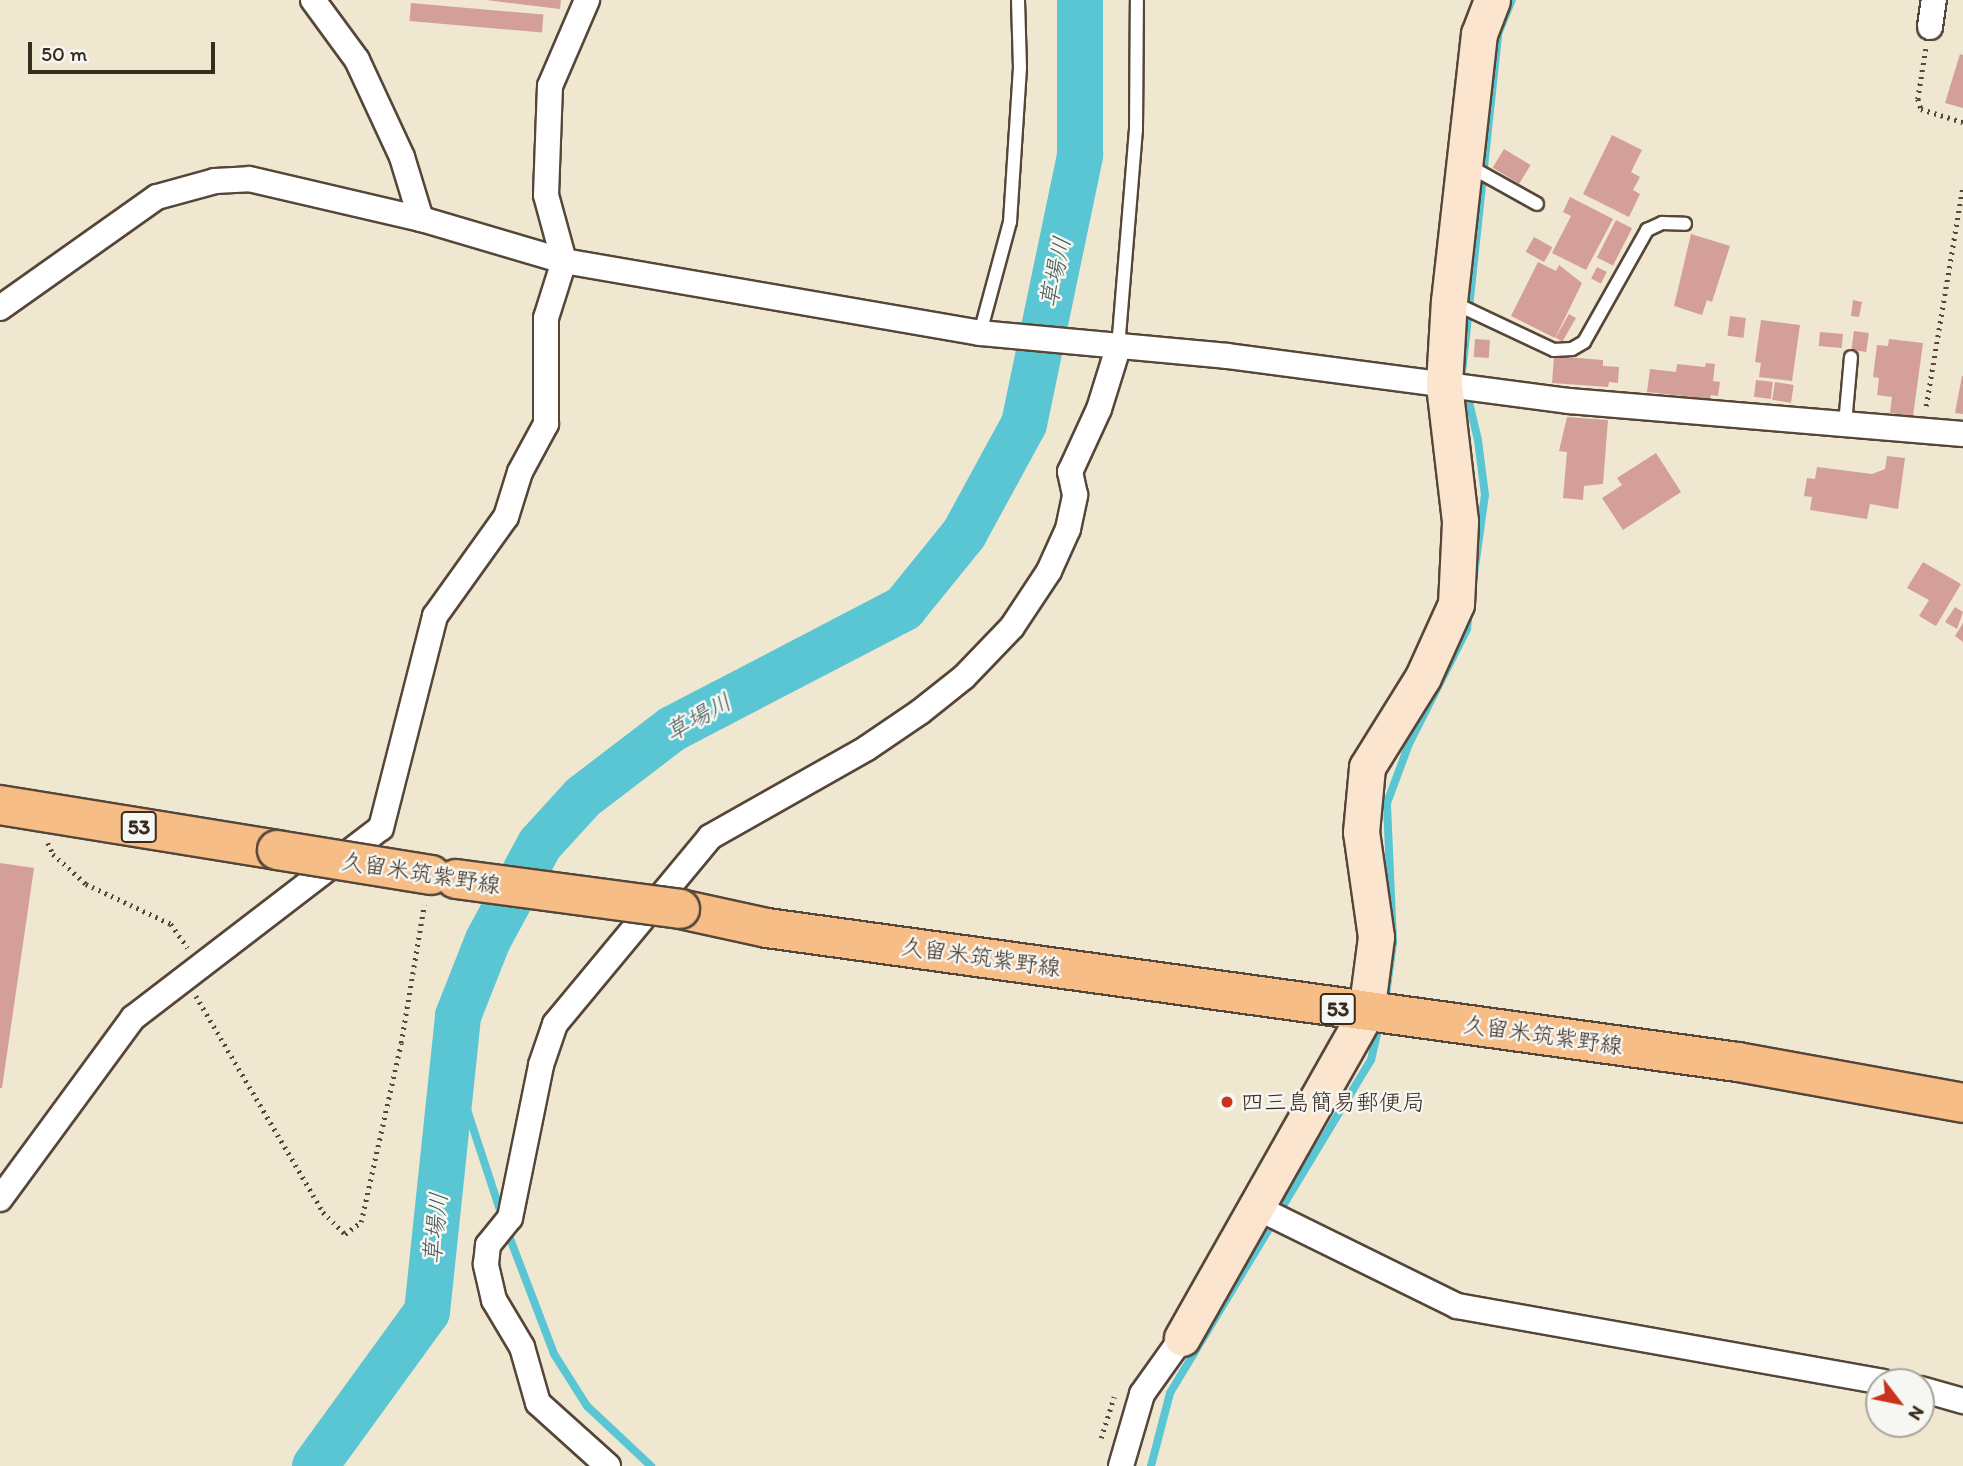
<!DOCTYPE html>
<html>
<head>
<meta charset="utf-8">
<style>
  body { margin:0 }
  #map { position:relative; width:1963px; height:1466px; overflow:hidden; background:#f0e7d1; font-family:Itim,"Klee One",sans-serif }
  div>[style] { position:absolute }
  .stream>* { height:8px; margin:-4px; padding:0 4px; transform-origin:4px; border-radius:4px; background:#5ac6d3 }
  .river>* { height:46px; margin:-23px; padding:0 23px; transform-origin:23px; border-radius:23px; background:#5ac6d3 }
  .building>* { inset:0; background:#d39f98; transform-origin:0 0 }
  .path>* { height:4.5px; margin-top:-2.25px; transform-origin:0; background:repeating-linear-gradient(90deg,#564639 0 2px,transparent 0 7px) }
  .roads { filter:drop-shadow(2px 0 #564639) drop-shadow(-2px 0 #564639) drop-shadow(0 2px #564639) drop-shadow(0 -2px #564639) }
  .lane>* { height:12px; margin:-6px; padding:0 6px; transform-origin:6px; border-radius:6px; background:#fff }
  .street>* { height:24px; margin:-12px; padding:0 12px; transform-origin:12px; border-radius:12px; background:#fff }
  .secondary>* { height:35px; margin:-17.5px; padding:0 17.5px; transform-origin:17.5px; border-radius:17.5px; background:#fbe5cf }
  .primary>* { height:38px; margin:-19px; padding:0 19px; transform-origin:19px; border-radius:19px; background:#f6be86 }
  .bridges { filter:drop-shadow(2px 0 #564639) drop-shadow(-2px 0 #564639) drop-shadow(0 2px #564639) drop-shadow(0 -2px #564639) }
  .primary-bridge>* { height:38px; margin:-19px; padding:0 19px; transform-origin:19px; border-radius:19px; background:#f6be86 }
  .dots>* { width:19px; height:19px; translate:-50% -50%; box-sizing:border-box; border:4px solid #f6f6f2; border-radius:50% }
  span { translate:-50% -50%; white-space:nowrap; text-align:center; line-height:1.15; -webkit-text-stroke:5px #f6f6f2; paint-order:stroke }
  .shield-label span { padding:2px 5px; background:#f6f6f2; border:2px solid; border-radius:5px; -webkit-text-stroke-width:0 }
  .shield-label { font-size:21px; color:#3b2a1e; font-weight:700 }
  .street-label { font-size:23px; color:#3b2a1e }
  .poi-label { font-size:23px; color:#3b2a1e }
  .left { translate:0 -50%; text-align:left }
  .water-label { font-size:24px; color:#445954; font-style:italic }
  .north { position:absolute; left:1865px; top:1368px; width:70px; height:70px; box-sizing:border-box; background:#f6f6f2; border:2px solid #aba49d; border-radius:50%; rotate:122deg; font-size:19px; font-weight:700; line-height:28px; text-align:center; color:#3b2a1e }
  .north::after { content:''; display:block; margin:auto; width:24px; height:32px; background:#c8321e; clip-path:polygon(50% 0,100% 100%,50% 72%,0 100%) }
  .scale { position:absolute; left:28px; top:42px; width:187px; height:32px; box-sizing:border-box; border:4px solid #3b2a1e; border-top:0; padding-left:9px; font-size:21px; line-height:24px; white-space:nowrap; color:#3b2a1e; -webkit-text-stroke:5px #f6f6f2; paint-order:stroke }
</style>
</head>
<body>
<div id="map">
  <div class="stream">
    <i style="left:1474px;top:574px;width:80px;rotate:-82.1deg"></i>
    <i style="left:1485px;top:495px;width:55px;rotate:-97.3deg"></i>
    <i style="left:1478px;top:440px;width:69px;rotate:-103.4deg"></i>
    <i style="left:1462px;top:373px;width:341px;rotate:-83.9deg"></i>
    <i style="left:1498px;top:34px;width:37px;rotate:-68deg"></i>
    <i style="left:1385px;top:1003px;width:62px;rotate:-82.5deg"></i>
    <i style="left:1393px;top:942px;width:139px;rotate:-92.5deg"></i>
    <i style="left:1387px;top:803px;width:63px;rotate:-69.6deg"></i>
    <i style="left:1409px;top:744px;width:129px;rotate:-63.2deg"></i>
    <i style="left:1467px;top:629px;width:18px;rotate:-84deg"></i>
    <i style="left:453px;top:1067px;width:157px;rotate:71.8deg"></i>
    <i style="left:506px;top:1228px;width:135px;rotate:69.1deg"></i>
    <i style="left:554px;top:1354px;width:62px;rotate:57.6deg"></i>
    <i style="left:587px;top:1406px;width:88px;rotate:43.2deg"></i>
    <i style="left:1151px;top:1466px;width:75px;rotate:-75.4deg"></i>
    <i style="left:1170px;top:1393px;width:389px;rotate:-58.9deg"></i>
    <i style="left:1371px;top:1060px;width:39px;rotate:-77deg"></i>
  </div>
  <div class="river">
    <i style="left:315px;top:1466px;width:190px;rotate:-54deg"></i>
    <i style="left:427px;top:1312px;width:298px;rotate:-84deg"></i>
    <i style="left:458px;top:1016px;width:82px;rotate:-68.5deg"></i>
    <i style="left:488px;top:940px;width:109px;rotate:-61.6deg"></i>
    <i style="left:540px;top:844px;width:64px;rotate:-47.5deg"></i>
    <i style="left:583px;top:797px;width:112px;rotate:-37.4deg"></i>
    <i style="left:672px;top:729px;width:262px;rotate:-27.5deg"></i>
    <i style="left:904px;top:608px;width:95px;rotate:-51deg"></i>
    <i style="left:964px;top:534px;width:125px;rotate:-61.4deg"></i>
    <i style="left:1024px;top:424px;width:275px;rotate:-78.2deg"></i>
    <i style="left:1080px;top:155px;width:155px;rotate:-90deg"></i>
  </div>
  <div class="building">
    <i style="clip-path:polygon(486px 0,561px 0,560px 9px)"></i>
    <i style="left:411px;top:3px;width:133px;height:18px;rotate:5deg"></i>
    <i style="clip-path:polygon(1960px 54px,1963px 55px,1963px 108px,1945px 103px)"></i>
    <i style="clip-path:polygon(1612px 135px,1642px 150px,1631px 172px,1640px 177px,1633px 190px,1640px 194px,1629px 217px,1583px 194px)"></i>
    <i style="left:1504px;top:149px;width:31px;height:22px;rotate:31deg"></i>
    <i style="clip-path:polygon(1570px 197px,1613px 219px,1586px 270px,1552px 253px,1571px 216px,1563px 212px)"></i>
    <i style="left:1616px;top:220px;width:18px;height:42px;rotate:27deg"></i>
    <i style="clip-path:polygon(1691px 234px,1730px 246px,1712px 302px,1707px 300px,1702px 315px,1674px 306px)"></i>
    <i style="left:1534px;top:237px;width:21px;height:17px;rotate:29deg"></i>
    <i style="clip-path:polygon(1538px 262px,1556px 271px,1559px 265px,1582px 283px,1555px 338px,1511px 316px)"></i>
    <i style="left:1597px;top:267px;width:11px;height:13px;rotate:27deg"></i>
    <i style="clip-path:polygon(1853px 300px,1862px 302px,1859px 317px,1851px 316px)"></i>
    <i style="left:1569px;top:314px;width:8px;height:27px;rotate:30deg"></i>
    <i style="left:1730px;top:316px;width:16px;height:20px;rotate:7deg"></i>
    <i style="clip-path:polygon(1761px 320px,1800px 325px,1792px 381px,1759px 377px,1761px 363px,1755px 362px)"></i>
    <i style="left:1854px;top:331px;width:15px;height:19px;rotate:8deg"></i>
    <i style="left:1820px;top:332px;width:23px;height:14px;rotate:5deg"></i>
    <i style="left:1475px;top:339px;width:15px;height:18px;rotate:4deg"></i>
    <i style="clip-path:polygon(1889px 339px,1923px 343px,1913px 416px,1890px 413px,1892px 397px,1877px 395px,1879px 378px,1873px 377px,1877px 345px,1888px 346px)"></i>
    <i style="clip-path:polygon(1554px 356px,1603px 360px,1603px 366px,1619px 367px,1618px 383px,1609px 382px,1608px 387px,1552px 383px)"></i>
    <i style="clip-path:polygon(1706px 363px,1715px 364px,1713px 381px,1720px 382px,1718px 396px,1711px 395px,1710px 399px,1647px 392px,1650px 369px,1676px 372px,1677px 364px,1705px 367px)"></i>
    <i style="clip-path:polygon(1962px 376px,1963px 376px,1963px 414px,1955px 413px)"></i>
    <i style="left:1756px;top:380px;width:17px;height:17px;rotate:7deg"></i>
    <i style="left:1775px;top:382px;width:19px;height:18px;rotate:9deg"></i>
    <i style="clip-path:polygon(1567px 417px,1608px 420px,1603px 484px,1584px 486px,1583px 500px,1563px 498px,1567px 452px,1559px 451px)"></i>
    <i style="clip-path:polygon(1656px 453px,1681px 492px,1623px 530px,1602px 498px,1622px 485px,1617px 478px)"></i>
    <i style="clip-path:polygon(1887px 456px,1905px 458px,1898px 509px,1870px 504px,1867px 519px,1810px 510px,1812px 497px,1804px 496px,1807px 478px,1815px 479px,1817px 467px,1872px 474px,1885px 469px)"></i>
    <i style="clip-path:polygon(1923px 562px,1961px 584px,1936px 626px,1919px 616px,1929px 600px,1907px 588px)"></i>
    <i style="clip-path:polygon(1955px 607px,1963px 612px,1957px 629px,1945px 622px)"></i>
    <i style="clip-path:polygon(1963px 623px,1963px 642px,1955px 636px)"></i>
    <i style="clip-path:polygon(0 863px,34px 868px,2px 1088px,0 1088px)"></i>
  </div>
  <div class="path">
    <i style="left:1926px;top:49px;width:51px;rotate:99.1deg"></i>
    <i style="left:1918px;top:99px;width:10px;rotate:73deg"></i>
    <i style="left:1921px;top:109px;width:44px;rotate:17.2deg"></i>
    <i style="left:1926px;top:406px;width:223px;rotate:-80.5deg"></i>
    <i style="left:48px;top:843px;width:12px;rotate:66deg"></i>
    <i style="left:53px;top:854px;width:45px;rotate:42.3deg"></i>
    <i style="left:86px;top:884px;width:94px;rotate:25.2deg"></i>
    <i style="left:171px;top:924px;width:29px;rotate:55deg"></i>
    <i style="left:196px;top:996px;width:251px;rotate:59.5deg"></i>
    <i style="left:323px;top:1212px;width:31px;rotate:45deg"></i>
    <i style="left:345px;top:1234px;width:20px;rotate:-37deg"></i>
    <i style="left:361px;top:1222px;width:183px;rotate:-77.4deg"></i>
    <i style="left:401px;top:1043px;width:140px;rotate:-80.5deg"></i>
    <i style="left:1101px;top:1438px;width:43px;rotate:-72.4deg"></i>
  </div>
  <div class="roads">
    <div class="lane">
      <i style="left:1467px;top:165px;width:80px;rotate:29.1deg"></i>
      <i style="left:1454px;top:303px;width:110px;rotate:25.2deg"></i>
      <i style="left:1554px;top:350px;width:18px;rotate:-3deg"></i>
      <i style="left:1572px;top:349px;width:14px;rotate:-30deg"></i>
      <i style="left:1584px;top:342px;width:129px;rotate:-60.6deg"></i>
      <i style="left:1647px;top:230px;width:17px;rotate:-25deg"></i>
      <i style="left:1662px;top:223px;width:23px;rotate:2deg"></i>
      <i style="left:980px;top:333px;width:115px;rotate:-74.9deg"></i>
      <i style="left:1010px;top:222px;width:154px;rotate:-86.3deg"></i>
      <i style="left:1020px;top:68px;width:68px;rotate:-91.7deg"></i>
      <i style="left:1118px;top:348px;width:219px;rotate:-85.3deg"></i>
      <i style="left:1136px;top:130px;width:130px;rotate:-89.6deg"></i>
      <i style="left:1845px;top:424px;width:67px;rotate:-84.9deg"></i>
    </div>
    <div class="street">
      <i style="left:313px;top:0;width:74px;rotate:53.7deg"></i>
      <i style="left:357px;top:60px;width:107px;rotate:65.1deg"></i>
      <i style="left:402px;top:157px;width:65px;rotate:73deg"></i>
      <i style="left:1930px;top:27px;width:27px;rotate:-82deg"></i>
      <i style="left:0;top:308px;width:192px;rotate:-35.3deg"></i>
      <i style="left:157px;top:197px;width:60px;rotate:-15.4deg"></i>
      <i style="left:215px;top:181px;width:34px;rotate:-3deg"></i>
      <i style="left:249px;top:179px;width:177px;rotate:13.1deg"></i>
      <i style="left:421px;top:219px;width:149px;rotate:16.4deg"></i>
      <i style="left:564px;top:261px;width:422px;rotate:9.8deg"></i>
      <i style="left:980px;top:333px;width:248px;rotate:5.3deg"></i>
      <i style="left:1227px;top:356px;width:345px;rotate:7.5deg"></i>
      <i style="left:1569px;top:401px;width:395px;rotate:4.8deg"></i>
      <i style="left:0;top:1199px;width:225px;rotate:-53.7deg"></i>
      <i style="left:133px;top:1018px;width:312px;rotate:-37.5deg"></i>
      <i style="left:381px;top:828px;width:219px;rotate:-75.7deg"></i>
      <i style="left:435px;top:616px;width:122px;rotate:-54.4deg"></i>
      <i style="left:506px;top:517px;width:47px;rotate:-72.7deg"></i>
      <i style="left:520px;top:472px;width:55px;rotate:-61.6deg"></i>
      <i style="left:546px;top:424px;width:106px;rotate:-90deg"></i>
      <i style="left:546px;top:318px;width:60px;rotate:-72.5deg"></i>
      <i style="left:564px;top:261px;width:68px;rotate:-105.3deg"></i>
      <i style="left:546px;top:195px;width:109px;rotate:-87.9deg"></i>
      <i style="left:550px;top:86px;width:94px;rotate:-66.7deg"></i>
      <i style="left:1256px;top:1207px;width:224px;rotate:26.2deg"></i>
      <i style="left:1457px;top:1306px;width:432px;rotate:10.1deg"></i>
      <i style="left:1921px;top:1389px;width:44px;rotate:15.9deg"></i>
      <i style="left:608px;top:1466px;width:94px;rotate:-138deg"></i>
      <i style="left:538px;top:1403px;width:58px;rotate:-105.9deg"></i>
      <i style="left:522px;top:1347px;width:55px;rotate:-120.8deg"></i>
      <i style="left:494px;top:1300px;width:37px;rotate:-103deg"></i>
      <i style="left:486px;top:1264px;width:19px;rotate:-84deg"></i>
      <i style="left:488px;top:1245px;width:35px;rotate:-51deg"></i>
      <i style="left:510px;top:1218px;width:156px;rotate:-78.5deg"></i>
      <i style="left:541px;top:1065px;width:43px;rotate:-71.1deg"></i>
      <i style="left:555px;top:1024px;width:243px;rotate:-50.3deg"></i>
      <i style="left:710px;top:837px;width:180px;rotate:-29.5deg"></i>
      <i style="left:867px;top:748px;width:64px;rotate:-34.2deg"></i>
      <i style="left:920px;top:712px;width:56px;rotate:-38.5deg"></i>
      <i style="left:964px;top:677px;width:69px;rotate:-46.2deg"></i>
      <i style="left:1012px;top:627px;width:67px;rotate:-56.5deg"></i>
      <i style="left:1049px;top:571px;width:46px;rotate:-65.7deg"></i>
      <i style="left:1068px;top:529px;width:35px;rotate:-78deg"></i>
      <i style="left:1075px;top:495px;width:24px;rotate:-102deg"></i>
      <i style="left:1070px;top:472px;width:69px;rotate:-65.3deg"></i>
      <i style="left:1099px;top:409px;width:64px;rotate:-72.7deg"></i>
      <i style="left:1121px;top:1466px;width:75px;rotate:-73.7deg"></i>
      <i style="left:1142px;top:1394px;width:69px;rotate:-54.5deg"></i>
    </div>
    <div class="secondary">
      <i style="left:1182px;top:1338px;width:373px;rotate:-60.5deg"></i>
      <i style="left:1366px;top:1013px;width:77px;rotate:-82.5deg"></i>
      <i style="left:1376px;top:937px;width:106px;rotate:-98.1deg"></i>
      <i style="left:1361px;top:832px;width:65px;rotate:-84.7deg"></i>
      <i style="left:1367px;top:767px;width:106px;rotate:-58.1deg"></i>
      <i style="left:1423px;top:677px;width:80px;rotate:-65.7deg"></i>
      <i style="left:1456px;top:604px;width:83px;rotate:-87.2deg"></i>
      <i style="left:1460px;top:521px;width:138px;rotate:-96.7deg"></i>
      <i style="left:1444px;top:384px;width:83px;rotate:-86.6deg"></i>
      <i style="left:1449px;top:301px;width:269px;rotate:-83.6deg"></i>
      <i style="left:1479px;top:34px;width:36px;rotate:-69deg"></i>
    </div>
    <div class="primary">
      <i style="left:0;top:805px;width:281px;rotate:9.2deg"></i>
      <i style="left:680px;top:909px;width:89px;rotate:12.3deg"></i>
      <i style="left:767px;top:928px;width:980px;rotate:7.86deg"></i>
      <i style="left:1738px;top:1062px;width:229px;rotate:10.3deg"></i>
    </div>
  </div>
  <div class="bridges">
    <div class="primary-bridge">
      <i style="left:277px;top:850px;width:156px;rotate:9.2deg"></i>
      <i style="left:456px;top:879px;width:226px;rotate:7.6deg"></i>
    </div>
  </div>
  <div class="dots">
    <i style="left:1227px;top:1102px;background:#c8321e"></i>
  </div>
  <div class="shield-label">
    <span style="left:139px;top:827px">53</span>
    <span style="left:1338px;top:1009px">53</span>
  </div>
  <div class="street-label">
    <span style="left:421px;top:873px;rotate:9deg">久留米筑紫野線</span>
    <span style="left:981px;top:957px;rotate:8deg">久留米筑紫野線</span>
    <span style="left:1543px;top:1035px;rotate:8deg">久留米筑紫野線</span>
  </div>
  <div class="poi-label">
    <span class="left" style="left:1241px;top:1102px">四三島簡易郵便局</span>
  </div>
  <div class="water-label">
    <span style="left:1055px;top:272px;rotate:-78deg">草場川</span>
    <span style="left:698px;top:717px;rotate:-29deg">草場川</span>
    <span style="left:435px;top:1228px;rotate:-84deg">草場川</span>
  </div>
  <div class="north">N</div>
  <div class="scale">50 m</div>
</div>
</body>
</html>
